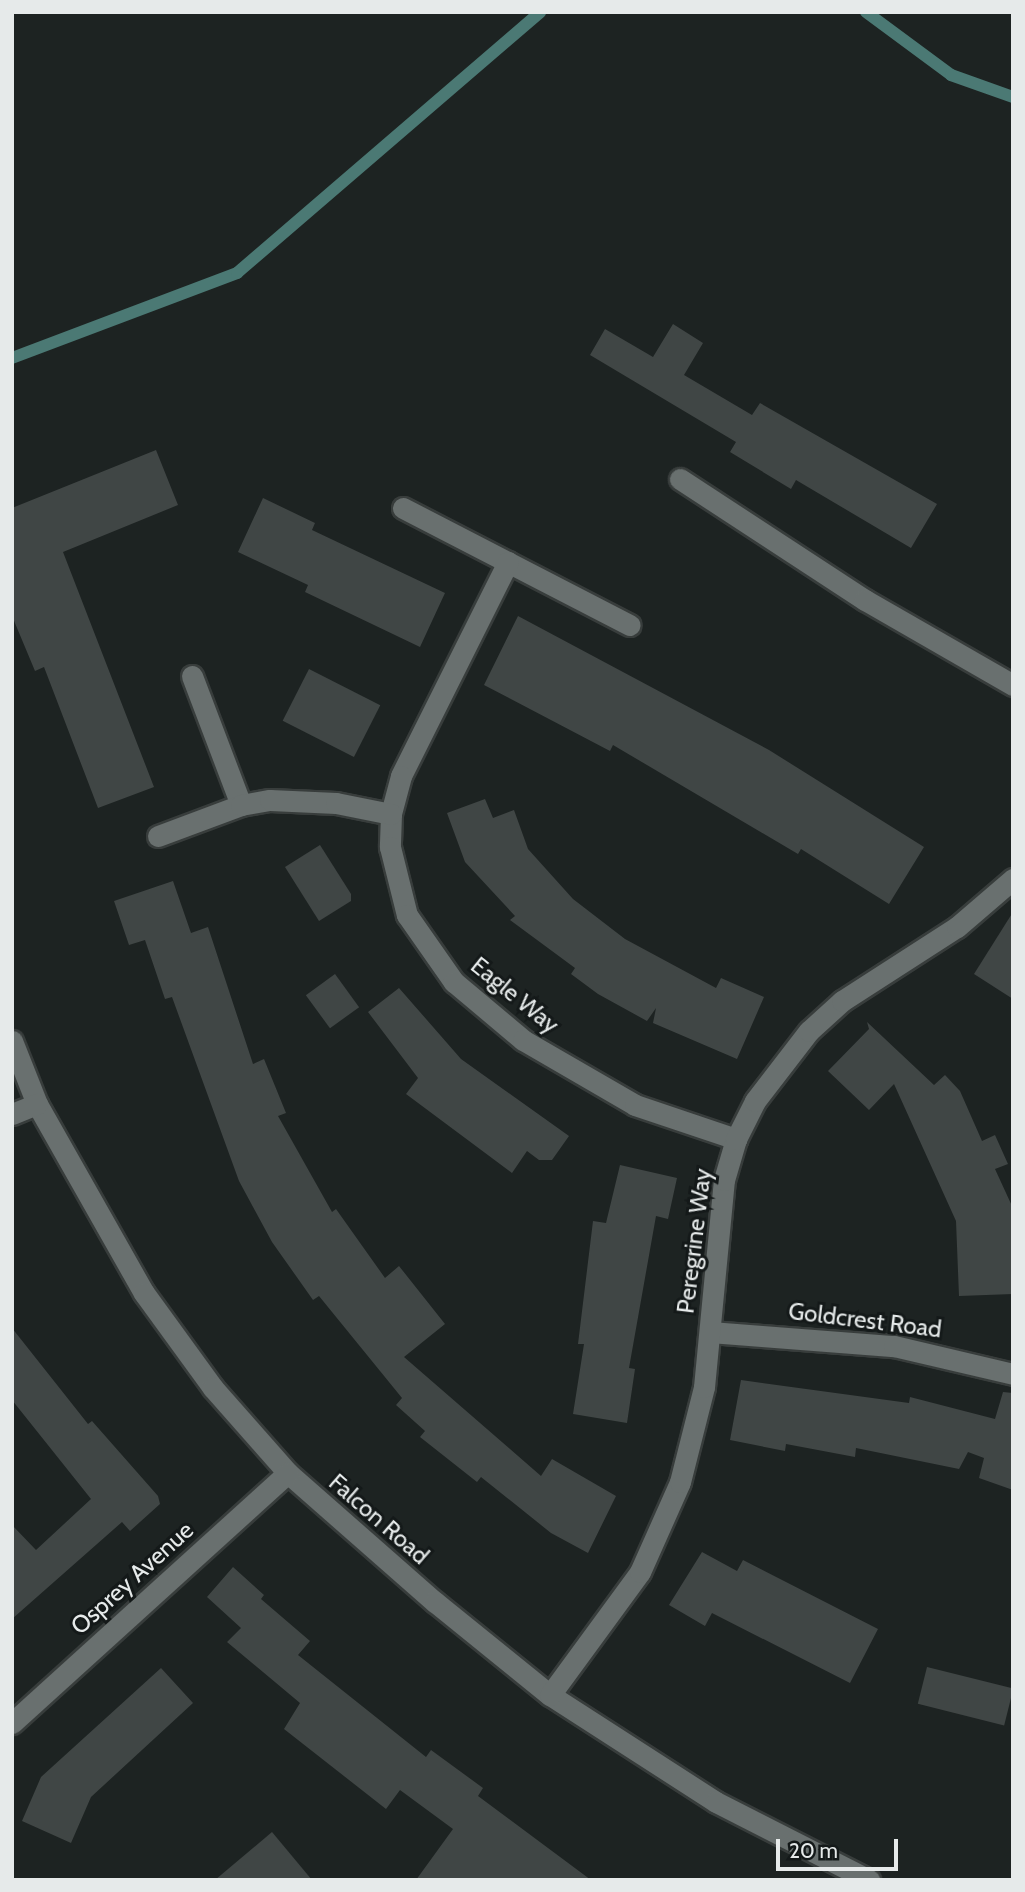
<!DOCTYPE html>
<html>
<head>
<meta charset="utf-8">
<style>
  body { margin:0 }
  #map { position:relative; width:1025px; height:1892px; overflow:hidden; background:#1d2322; font-family:Cabin,sans-serif }
  div>[style] { position:absolute }
  .stream>* { height:12px; margin:-6px; padding:0 6px; transform-origin:6px; border-radius:6px; background:#4b7974 }
  .building>* { inset:0; background:#404645; transform-origin:0 0 }
  .roads { filter:drop-shadow(2px 0 #383d3c) drop-shadow(-2px 0 #383d3c) drop-shadow(0 2px #383d3c) drop-shadow(0 -2px #383d3c) }
  .minor>* { height:21px; margin:-10.5px; padding:0 10.5px; transform-origin:10.5px; border-radius:10.5px; background:#69706f }
  span { translate:-50% -50%; white-space:nowrap; text-align:center; line-height:1.15; -webkit-text-stroke:6px #141919; paint-order:stroke }
  .street-label { font-size:24px; color:#e6eaea }
  .frame { position:absolute; inset:0; border:14px solid #e6eaea; pointer-events:none }
  .scale { position:absolute; left:776px; top:1839px; width:122px; height:32px; box-sizing:border-box; border:4px solid #e6eaea; border-top:0; padding-left:9px; font-size:21px; line-height:24px; white-space:nowrap; color:#e6eaea; -webkit-text-stroke:5px #141919; paint-order:stroke }
</style>
</head>
<body>
<div id="map">
  <div class="stream">
    <i style="left:866px;top:12px;width:106px;rotate:36.5deg"></i>
    <i style="left:951px;top:75px;width:66px;rotate:19.5deg"></i>
    <i style="left:12px;top:358px;width:241px;rotate:-20.7deg"></i>
    <i style="left:237px;top:273px;width:400px;rotate:-40.7deg"></i>
  </div>
  <div class="building">
    <i style="clip-path:polygon(673px 324px,703px 343px,684px 375px,752px 415px,760px 403px,937px 504px,911px 548px,796px 480px,791px 489px,730px 452px,736px 442px,590px 355px,605px 329px,653px 357px)"></i>
    <i style="clip-path:polygon(156px 450px,178px 505px,63px 552px,154px 787px,98px 808px,44px 667px,35px 671px,12px 616px,12px 508px)"></i>
    <i style="clip-path:polygon(263px 498px,315px 523px,312px 530px,445px 593px,420px 647px,305px 592px,308px 585px,238px 552px)"></i>
    <i style="clip-path:polygon(518px 616px,769px 750px,924px 847px,889px 904px,801px 849px,798px 854px,613px 745px,610px 751px,484px 685px)"></i>
    <i style="left:309px;top:669px;width:80px;height:58px;rotate:27deg"></i>
    <i style="clip-path:polygon(485px 799px,493px 818px,514px 810px,528px 849px,573px 899px,625px 939px,716px 988px,721px 978px,764px 997px,737px 1059px,653px 1023px,656px 1008px,647px 1021px,598px 994px,571px 974px,575px 968px,510px 920px,515px 916px,465px 862px,447px 813px)"></i>
    <i style="clip-path:polygon(320px 845px,351px 894px,351px 901px,319px 921px,285px 867px)"></i>
    <i style="clip-path:polygon(173px 881px,191px 933px,208px 927px,253px 1064px,264px 1059px,286px 1113px,278px 1116px,332px 1212px,336px 1209px,385px 1278px,399px 1266px,445px 1324px,404px 1357px,541px 1476px,552px 1459px,616px 1496px,588px 1553px,551px 1533px,481px 1477px,477px 1482px,420px 1437px,425px 1431px,396px 1405px,402px 1398px,319px 1296px,313px 1300px,272px 1242px,239px 1181px,172px 997px,165px 999px,145px 940px,129px 945px,114px 901px)"></i>
    <i style="clip-path:polygon(1013px 912px,1013px 999px,974px 974px)"></i>
    <i style="left:335px;top:974px;width:41px;height:36px;rotate:54deg"></i>
    <i style="clip-path:polygon(399px 988px,461px 1059px,569px 1136px,552px 1160px,539px 1160px,527px 1151px,512px 1173px,406px 1094px,418px 1078px,368px 1012px)"></i>
    <i style="clip-path:polygon(867px 1022px,934px 1085px,945px 1075px,960px 1091px,982px 1141px,995px 1135px,1008px 1164px,995px 1169px,1012px 1206px,1013px 1294px,959px 1296px,956px 1221px,894px 1084px,869px 1110px,828px 1071px,869px 1029px)"></i>
    <i style="clip-path:polygon(620px 1165px,677px 1178px,668px 1219px,656px 1216px,629px 1368px,635px 1369px,627px 1423px,573px 1414px,584px 1344px,578px 1344px,593px 1221px,606px 1223px)"></i>
    <i style="clip-path:polygon(12px 1328px,88px 1424px,92px 1421px,158px 1496px,160px 1504px,130px 1531px,122px 1522px,12px 1619px,12px 1525px,36px 1550px,91px 1499px,12px 1400px)"></i>
    <i style="clip-path:polygon(741px 1380px,909px 1403px,910px 1397px,995px 1419px,1003px 1392px,1013px 1393px,1013px 1490px,979px 1478px,984px 1458px,968px 1452px,959px 1469px,856px 1448px,855px 1457px,786px 1444px,785px 1451px,730px 1440px)"></i>
    <i style="clip-path:polygon(702px 1552px,737px 1571px,743px 1560px,878px 1629px,850px 1683px,712px 1613px,705px 1626px,669px 1605px)"></i>
    <i style="clip-path:polygon(233px 1567px,264px 1595px,261px 1599px,310px 1641px,298px 1655px,426px 1757px,431px 1750px,483px 1788px,478px 1796px,591px 1880px,416px 1880px,453px 1829px,400px 1790px,386px 1809px,284px 1729px,300px 1703px,227px 1642px,241px 1628px,207px 1597px)"></i>
    <i style="left:927px;top:1667px;width:89px;height:38px;rotate:14deg"></i>
    <i style="clip-path:polygon(161px 1668px,193px 1703px,91px 1797px,71px 1843px,22px 1821px,41px 1777px)"></i>
    <i style="clip-path:polygon(272px 1832px,312px 1880px,215px 1880px)"></i>
  </div>
  <div class="roads">
    <div class="minor">
      <i style="left:680px;top:479px;width:221px;rotate:33.2deg"></i>
      <i style="left:865px;top:600px;width:171px;rotate:29.9deg"></i>
      <i style="left:403px;top:508px;width:255px;rotate:27.3deg"></i>
      <i style="left:508px;top:562px;width:239px;rotate:116.6deg"></i>
      <i style="left:401px;top:776px;width:39px;rotate:105deg"></i>
      <i style="left:391px;top:814px;width:33px;rotate:92deg"></i>
      <i style="left:390px;top:847px;width:70px;rotate:76deg"></i>
      <i style="left:407px;top:915px;width:82px;rotate:55deg"></i>
      <i style="left:454px;top:982px;width:90px;rotate:40deg"></i>
      <i style="left:523px;top:1040px;width:129px;rotate:30.1deg"></i>
      <i style="left:635px;top:1105px;width:107px;rotate:18.6deg"></i>
      <i style="left:192px;top:676px;width:138px;rotate:69.2deg"></i>
      <i style="left:158px;top:836px;width:89px;rotate:-20.5deg"></i>
      <i style="left:241px;top:805px;width:29px;rotate:-10deg"></i>
      <i style="left:270px;top:800px;width:66px;rotate:2.6deg"></i>
      <i style="left:336px;top:803px;width:56px;rotate:11.3deg"></i>
      <i style="left:12px;top:1041px;width:68px;rotate:68.4deg"></i>
      <i style="left:37px;top:1104px;width:217px;rotate:60.5deg"></i>
      <i style="left:144px;top:1293px;width:117px;rotate:54deg"></i>
      <i style="left:213px;top:1388px;width:113px;rotate:48.6deg"></i>
      <i style="left:288px;top:1473px;width:196px;rotate:41.3deg"></i>
      <i style="left:435px;top:1602px;width:148px;rotate:39deg"></i>
      <i style="left:550px;top:1695px;width:197px;rotate:32.8deg"></i>
      <i style="left:716px;top:1802px;width:172px;rotate:27deg"></i>
      <i style="left:12px;top:1114px;width:27px;rotate:-22deg"></i>
      <i style="left:710px;top:1332px;width:185px;rotate:4.4deg"></i>
      <i style="left:894px;top:1346px;width:122px;rotate:13.2deg"></i>
      <i style="left:550px;top:1695px;width:152px;rotate:-53.8deg"></i>
      <i style="left:640px;top:1572px;width:98px;rotate:-66deg"></i>
      <i style="left:680px;top:1482px;width:98px;rotate:-75.8deg"></i>
      <i style="left:704px;top:1387px;width:208px;rotate:-84.5deg"></i>
      <i style="left:724px;top:1180px;width:43px;rotate:-73.7deg"></i>
      <i style="left:736px;top:1139px;width:42px;rotate:-63.4deg"></i>
      <i style="left:755px;top:1101px;width:88px;rotate:-52.4deg"></i>
      <i style="left:809px;top:1031px;width:45px;rotate:-42.3deg"></i>
      <i style="left:842px;top:1001px;width:137px;rotate:-32.8deg"></i>
      <i style="left:957px;top:927px;width:74px;rotate:-40.6deg"></i>
      <i style="left:12px;top:1723px;width:372px;rotate:-42.2deg"></i>
    </div>
  </div>
  <div class="street-label">
    <span style="left:515px;top:995px;rotate:39deg">Eagle Way</span>
    <span style="left:694px;top:1241px;rotate:-83deg">Peregrine Way</span>
    <span style="left:865px;top:1320px;rotate:7deg">Goldcrest Road</span>
    <span style="left:379px;top:1519px;rotate:41deg">Falcon Road</span>
    <span style="left:132px;top:1578px;rotate:-42deg">Osprey Avenue</span>
  </div>
  <div class="frame"></div>
  <div class="scale">20 m</div>
</div>
</body>
</html>
